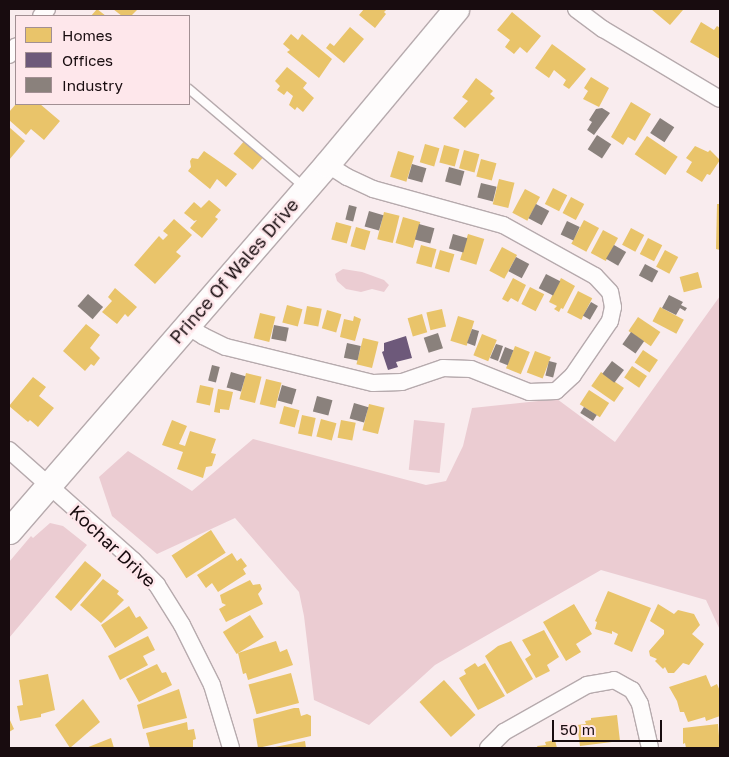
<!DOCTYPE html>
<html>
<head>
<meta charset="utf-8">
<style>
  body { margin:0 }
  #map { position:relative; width:729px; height:757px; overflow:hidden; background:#f9ecee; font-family:"Golos Text",sans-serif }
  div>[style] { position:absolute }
  .green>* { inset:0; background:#ebccd2; transform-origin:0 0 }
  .homes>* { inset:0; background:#e9c46a; transform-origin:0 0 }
  .offices>* { inset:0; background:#6d597a }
  .industry>* { inset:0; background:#8a817c; transform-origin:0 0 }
  .roads { filter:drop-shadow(1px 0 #b6aaad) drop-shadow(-1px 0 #b6aaad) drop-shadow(0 1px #b6aaad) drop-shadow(0 -1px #b6aaad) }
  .service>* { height:8px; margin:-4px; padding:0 4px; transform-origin:4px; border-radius:4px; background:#fefcfc }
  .minor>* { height:16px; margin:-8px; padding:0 8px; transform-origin:8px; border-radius:8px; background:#fefcfc }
  .primary>* { height:25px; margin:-12.5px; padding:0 12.5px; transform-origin:12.5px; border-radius:12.5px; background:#fefcfc }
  span { translate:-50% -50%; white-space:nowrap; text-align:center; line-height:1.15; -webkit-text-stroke:5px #fee7eb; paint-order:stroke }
  .street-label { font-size:18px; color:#180c0f }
  .frame { position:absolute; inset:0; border:10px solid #180c0f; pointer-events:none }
  .legend { position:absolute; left:15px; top:15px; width:175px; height:90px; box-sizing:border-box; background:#fee7eb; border:1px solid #a28f93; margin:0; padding:6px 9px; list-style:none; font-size:15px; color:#180c0f }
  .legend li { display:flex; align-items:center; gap:10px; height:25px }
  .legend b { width:25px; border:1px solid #a28f93 }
  .scale { position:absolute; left:552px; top:720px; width:110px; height:22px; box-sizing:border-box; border:2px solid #180c0f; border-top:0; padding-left:6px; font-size:15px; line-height:18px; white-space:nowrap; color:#180c0f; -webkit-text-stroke:4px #fee7eb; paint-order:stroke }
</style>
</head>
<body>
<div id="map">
  <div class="green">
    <i style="clip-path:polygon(343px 269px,362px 272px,384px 280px,389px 285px,384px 292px,372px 289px,361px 292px,346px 289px,337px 281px,335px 274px)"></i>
    <i style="clip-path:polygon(720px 296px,720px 630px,706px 600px,601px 570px,435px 665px,369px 725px,314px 700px,304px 616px,299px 592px,235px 518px,157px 554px,112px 516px,99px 477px,128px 451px,192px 491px,253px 439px,426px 485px,446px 481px,463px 446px,472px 408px,557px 399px,615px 442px)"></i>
    <i style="left:414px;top:420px;width:31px;height:50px;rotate:6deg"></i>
    <i style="clip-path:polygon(50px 523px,63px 526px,87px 545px,9px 638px,9px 562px,31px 536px,33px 538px)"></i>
  </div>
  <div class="homes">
    <i style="clip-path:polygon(97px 9px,106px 16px,91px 16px)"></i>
    <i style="clip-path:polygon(113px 9px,138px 9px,131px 16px,122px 16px)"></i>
    <i style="clip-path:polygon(364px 9px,387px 9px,384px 12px,386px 14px,375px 28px,359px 15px)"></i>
    <i style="clip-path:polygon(651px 9px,682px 9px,683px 10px,670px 25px)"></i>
    <i style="clip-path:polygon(512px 12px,541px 36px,527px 53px,520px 47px,514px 54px,505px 47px,510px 40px,497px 30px)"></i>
    <i style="clip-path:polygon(701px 22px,714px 30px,717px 26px,720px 28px,720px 59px,690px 42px)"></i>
    <i style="clip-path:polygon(350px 27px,364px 39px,344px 63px,326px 48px,330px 43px,334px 46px)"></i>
    <i style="clip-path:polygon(291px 34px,298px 40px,302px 34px,332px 59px,319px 78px,287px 52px,290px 50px,283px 44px)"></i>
    <i style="clip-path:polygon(552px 44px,586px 69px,569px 89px,563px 85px,566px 80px,554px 70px,549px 78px,535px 68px)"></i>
    <i style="clip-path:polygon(287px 67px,307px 83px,303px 88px,314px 98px,303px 112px,297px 107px,295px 110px,289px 105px,293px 96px,287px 91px,284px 95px,277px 90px,280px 86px,275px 81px)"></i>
    <i style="clip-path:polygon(591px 77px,609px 88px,599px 107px,583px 99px,588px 91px,584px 88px)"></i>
    <i style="clip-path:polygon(476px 78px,493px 91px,490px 94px,495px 98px,465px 128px,453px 118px,468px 101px,462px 97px)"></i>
    <i style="clip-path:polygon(631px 102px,651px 114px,635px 141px,628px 137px,623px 145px,611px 137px)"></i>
    <i style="clip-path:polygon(16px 104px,40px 104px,60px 121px,44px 140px,31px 129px,26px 135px,9px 120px,9px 112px)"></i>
    <i style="clip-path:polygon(9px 127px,25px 141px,9px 160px)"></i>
    <i style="left:647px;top:136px;width:37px;height:22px;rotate:34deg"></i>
    <i style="left:245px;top:140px;width:25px;height:18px;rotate:40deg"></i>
    <i style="left:425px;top:144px;width:15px;height:19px;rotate:16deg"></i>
    <i style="left:444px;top:145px;width:16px;height:18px;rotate:15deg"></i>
    <i style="clip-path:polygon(695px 146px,708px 152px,710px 150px,720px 160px,710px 175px,707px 174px,702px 182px,686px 172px,692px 162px,686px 158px)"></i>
    <i style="left:464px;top:150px;width:16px;height:19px;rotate:15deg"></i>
    <i style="clip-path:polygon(204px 151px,237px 174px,226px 187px,217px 179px,210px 189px,188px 171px,191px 167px,190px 161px,192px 158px,198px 159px)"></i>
    <i style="left:398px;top:151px;width:17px;height:27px;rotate:17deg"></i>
    <i style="left:481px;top:159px;width:16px;height:18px;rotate:15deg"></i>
    <i style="left:499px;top:179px;width:16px;height:26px;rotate:14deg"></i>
    <i style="left:553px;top:188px;width:16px;height:18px;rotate:27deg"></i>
    <i style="left:525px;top:189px;width:17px;height:27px;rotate:28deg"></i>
    <i style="left:571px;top:197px;width:15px;height:18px;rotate:28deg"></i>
    <i style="clip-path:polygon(209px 200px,221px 210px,215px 217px,218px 219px,202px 238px,190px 228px,197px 220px,194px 221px,184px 213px,194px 202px,201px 208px)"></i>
    <i style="clip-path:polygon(717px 204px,720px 204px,720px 250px,716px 249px)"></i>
    <i style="left:384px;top:212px;width:16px;height:28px;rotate:14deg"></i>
    <i style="left:403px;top:217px;width:18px;height:27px;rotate:16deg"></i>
    <i style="clip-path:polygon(174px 219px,192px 235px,176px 252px,181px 256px,155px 284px,134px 265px,159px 236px,163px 240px,168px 235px,163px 231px)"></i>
    <i style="left:584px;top:220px;width:17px;height:27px;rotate:28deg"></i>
    <i style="left:336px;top:222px;width:16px;height:18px;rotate:15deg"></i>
    <i style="left:356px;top:227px;width:15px;height:20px;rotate:16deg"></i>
    <i style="left:631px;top:228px;width:15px;height:19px;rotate:28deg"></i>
    <i style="left:603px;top:230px;width:17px;height:26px;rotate:28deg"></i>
    <i style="left:468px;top:234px;width:17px;height:27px;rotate:17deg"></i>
    <i style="left:648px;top:238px;width:16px;height:18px;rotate:27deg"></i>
    <i style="left:421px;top:245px;width:16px;height:19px;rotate:15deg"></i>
    <i style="left:502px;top:247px;width:17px;height:27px;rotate:28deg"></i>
    <i style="left:440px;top:250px;width:15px;height:19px;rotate:16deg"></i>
    <i style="left:665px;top:250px;width:15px;height:19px;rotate:28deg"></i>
    <i style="left:698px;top:272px;width:16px;height:19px;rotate:75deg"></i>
    <i style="clip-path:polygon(513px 278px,526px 285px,518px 302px,511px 298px,508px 302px,502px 299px)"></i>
    <i style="clip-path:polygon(561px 278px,575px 286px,563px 309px,561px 308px,559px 312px,554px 309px,557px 306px,549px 302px)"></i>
    <i style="left:530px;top:287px;width:16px;height:19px;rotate:27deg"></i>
    <i style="clip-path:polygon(115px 288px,137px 307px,128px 317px,125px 314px,117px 324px,102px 312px,112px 301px,108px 297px)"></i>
    <i style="left:578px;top:291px;width:16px;height:24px;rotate:27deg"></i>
    <i style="left:287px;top:305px;width:16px;height:18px;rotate:15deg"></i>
    <i style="left:307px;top:306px;width:15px;height:18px;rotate:11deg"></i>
    <i style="left:660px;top:307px;width:27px;height:16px;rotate:28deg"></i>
    <i style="left:442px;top:309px;width:18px;height:16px;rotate:77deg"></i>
    <i style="left:327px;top:310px;width:15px;height:19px;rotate:16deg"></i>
    <i style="left:260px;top:313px;width:16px;height:26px;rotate:14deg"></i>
    <i style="left:422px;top:314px;width:19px;height:15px;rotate:74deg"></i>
    <i style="clip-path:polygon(354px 316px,361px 319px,355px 341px,340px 337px,344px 319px,353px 321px)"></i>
    <i style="left:458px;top:316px;width:17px;height:26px;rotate:17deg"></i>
    <i style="left:638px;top:317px;width:27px;height:17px;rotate:34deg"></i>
    <i style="clip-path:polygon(86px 324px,100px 335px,90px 348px,100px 358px,94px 366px,91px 364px,85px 371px,63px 351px)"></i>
    <i style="left:482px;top:334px;width:16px;height:23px;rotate:22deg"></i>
    <i style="left:363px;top:338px;width:16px;height:27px;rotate:14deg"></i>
    <i style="left:515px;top:346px;width:16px;height:24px;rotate:22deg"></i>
    <i style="left:643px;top:350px;width:18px;height:15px;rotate:34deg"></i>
    <i style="left:535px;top:351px;width:17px;height:23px;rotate:21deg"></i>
    <i style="left:632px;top:366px;width:18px;height:14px;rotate:34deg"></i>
    <i style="left:601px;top:372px;width:28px;height:17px;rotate:35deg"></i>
    <i style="left:246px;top:373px;width:16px;height:27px;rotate:14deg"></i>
    <i style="clip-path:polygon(33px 377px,46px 387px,39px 396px,54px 408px,38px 427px,30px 420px,28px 422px,9px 406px)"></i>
    <i style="left:266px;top:379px;width:16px;height:26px;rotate:14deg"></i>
    <i style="left:200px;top:385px;width:14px;height:18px;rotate:12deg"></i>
    <i style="clip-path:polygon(218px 389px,233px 392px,229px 410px,220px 409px,220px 413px,214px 412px)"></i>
    <i style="left:589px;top:390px;width:24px;height:17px;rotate:33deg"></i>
    <i style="left:369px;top:404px;width:16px;height:27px;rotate:14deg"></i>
    <i style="left:284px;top:406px;width:16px;height:18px;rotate:15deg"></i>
    <i style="left:302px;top:415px;width:14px;height:19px;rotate:12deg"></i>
    <i style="left:321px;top:419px;width:16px;height:18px;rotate:15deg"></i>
    <i style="clip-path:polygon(172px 420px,187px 426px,179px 444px,185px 446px,190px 431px,216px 439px,211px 453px,216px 454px,212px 466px,206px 467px,203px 478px,177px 469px,183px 452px,162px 445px)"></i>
    <i style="left:341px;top:420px;width:15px;height:18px;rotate:11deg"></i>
    <i style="left:211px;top:530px;width:27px;height:47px;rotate:57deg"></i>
    <i style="clip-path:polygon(232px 553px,237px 561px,241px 558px,247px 566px,243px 569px,246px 574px,218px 592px,212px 583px,206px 588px,197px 575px)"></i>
    <i style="clip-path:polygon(85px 561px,101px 574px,101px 576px,71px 611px,55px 597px)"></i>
    <i style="clip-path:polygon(103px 579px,119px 591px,117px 594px,124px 600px,101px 623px,80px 605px)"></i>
    <i style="clip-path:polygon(250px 580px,253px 585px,260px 584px,262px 589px,258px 594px,263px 604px,226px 622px,219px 609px,226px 605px,222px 603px,220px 595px)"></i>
    <i style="clip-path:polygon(608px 591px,651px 608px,632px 652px,614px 644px,618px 634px,612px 631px,612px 634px,595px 629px,597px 622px,595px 621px)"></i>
    <i style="clip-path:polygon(574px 604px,592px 634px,576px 644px,581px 652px,566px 661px,543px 622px)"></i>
    <i style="clip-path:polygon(658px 604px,674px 614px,678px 610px,694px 614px,700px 625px,692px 634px,704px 644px,689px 665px,683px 663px,674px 673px,668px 673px,665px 667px,663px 669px,655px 661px,657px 659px,650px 656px,649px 651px,664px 634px,664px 630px,650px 621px)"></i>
    <i style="clip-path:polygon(129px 606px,136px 618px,140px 616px,148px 628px,115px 648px,101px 625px)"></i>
    <i style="left:250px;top:615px;width:26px;height:32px;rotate:58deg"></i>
    <i style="clip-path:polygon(544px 630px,559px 657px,547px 665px,550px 671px,536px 678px,525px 659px,531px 655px,522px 640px)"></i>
    <i style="clip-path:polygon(148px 636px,155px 650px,143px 656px,148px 665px,120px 680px,108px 656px)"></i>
    <i style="clip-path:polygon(276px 641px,280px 652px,287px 649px,293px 665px,248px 680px,246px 673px,243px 674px,238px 653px)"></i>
    <i style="clip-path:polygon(511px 641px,533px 679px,507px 694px,485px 656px,498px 646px)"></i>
    <i style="clip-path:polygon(475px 663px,478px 667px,485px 663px,505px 696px,478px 710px,459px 678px,466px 674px,464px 670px)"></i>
    <i style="clip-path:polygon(157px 664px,162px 673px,166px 672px,172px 685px,139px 702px,126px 679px)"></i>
    <i style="left:291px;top:673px;width:31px;height:44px;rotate:75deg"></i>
    <i style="clip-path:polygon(48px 674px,55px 710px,41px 714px,41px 717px,20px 721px,17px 706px,23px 705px,19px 680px)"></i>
    <i style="clip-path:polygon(706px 675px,711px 687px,717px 684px,720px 691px,720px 716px,706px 721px,705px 717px,688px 722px,684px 712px,680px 712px,677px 701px,669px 687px)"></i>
    <i style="left:444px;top:680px;width:47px;height:33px;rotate:48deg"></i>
    <i style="clip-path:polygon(179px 689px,187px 718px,143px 729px,137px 705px)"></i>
    <i style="clip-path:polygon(83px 699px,100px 722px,70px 748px,55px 725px)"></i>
    <i style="clip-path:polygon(294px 708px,299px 708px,301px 716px,307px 714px,311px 716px,311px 736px,258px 748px,253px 719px)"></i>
    <i style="clip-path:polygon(617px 715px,620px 741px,580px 746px,577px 725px,586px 724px,585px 721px,591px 720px,591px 718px)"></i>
    <i style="clip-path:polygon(9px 718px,14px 729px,9px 732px)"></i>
    <i style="clip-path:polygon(187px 722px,188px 730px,194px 729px,196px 739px,193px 740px,193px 748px,150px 748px,146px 733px)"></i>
    <i style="clip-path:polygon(718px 724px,720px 748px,686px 748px,685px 743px,683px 744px,683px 728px)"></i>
    <i style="clip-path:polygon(111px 738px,114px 748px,86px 748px)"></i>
    <i style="clip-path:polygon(555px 740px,557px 748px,538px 748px,537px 746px,546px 745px,545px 742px)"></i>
    <i style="clip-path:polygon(305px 741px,306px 748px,275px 748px,275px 747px)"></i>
  </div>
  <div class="offices">
    <i style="clip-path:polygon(406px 336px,412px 358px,396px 362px,398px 367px,388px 370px,382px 352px,384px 351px,384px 343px)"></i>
  </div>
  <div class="industry">
    <i style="clip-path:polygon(602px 108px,610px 113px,594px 135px,587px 130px,592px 122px,589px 120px,596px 109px)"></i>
    <i style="left:660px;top:118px;width:17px;height:18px;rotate:33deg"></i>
    <i style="left:597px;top:135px;width:17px;height:17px;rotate:33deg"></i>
    <i style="left:412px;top:164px;width:15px;height:15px;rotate:16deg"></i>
    <i style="left:449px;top:167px;width:16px;height:15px;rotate:15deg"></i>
    <i style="left:481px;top:183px;width:16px;height:15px;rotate:14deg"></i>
    <i style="left:536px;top:204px;width:15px;height:16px;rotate:28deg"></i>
    <i style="left:349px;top:205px;width:8px;height:15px;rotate:14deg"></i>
    <i style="left:369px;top:211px;width:15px;height:16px;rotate:16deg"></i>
    <i style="left:567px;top:221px;width:14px;height:15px;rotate:25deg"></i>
    <i style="left:419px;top:224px;width:16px;height:16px;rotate:15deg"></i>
    <i style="left:453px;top:234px;width:15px;height:15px;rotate:16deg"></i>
    <i style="left:614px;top:245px;width:14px;height:16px;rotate:30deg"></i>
    <i style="left:516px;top:257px;width:15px;height:16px;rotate:28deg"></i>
    <i style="left:645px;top:264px;width:15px;height:13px;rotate:28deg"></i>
    <i style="left:546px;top:274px;width:16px;height:16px;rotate:27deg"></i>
    <i style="left:88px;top:294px;width:20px;height:16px;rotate:41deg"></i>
    <i style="clip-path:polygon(669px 295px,683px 302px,681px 305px,687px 308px,685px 311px,680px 308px,676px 315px,662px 308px)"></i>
    <i style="left:591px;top:302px;width:8px;height:16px;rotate:30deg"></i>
    <i style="left:274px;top:325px;width:15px;height:14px;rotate:11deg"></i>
    <i style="clip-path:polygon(472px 329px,479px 331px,475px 346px,467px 343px)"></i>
    <i style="left:631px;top:332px;width:16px;height:15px;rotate:35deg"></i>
    <i style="left:438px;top:333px;width:16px;height:15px;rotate:72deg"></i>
    <i style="left:347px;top:343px;width:14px;height:15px;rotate:12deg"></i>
    <i style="clip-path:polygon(496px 344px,503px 346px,498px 361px,490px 358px)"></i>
    <i style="left:505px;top:347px;width:9px;height:16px;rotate:21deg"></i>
    <i style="left:549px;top:361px;width:8px;height:15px;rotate:14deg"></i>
    <i style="left:612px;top:361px;width:15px;height:16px;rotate:37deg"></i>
    <i style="left:212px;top:365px;width:8px;height:16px;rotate:14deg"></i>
    <i style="left:231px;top:372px;width:15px;height:16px;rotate:16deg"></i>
    <i style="left:282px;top:385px;width:15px;height:16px;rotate:16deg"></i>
    <i style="left:317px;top:396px;width:16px;height:16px;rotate:15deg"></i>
    <i style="left:354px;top:403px;width:15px;height:16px;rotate:16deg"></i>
    <i style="left:584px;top:407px;width:15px;height:7px;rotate:32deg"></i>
  </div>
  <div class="roads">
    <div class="service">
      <i style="left:189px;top:89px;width:150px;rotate:40.4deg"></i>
    </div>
    <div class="minor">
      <i style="left:576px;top:9px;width:34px;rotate:37deg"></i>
      <i style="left:603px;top:29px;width:136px;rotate:30.9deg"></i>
      <i style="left:41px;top:16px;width:9px;rotate:-49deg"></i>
      <i style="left:9px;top:55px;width:11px;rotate:-52deg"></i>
      <i style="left:187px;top:326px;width:19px;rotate:32deg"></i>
      <i style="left:203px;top:336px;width:25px;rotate:26deg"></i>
      <i style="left:226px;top:347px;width:151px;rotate:13.8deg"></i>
      <i style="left:373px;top:383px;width:29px;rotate:-2deg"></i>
      <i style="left:402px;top:382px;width:43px;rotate:-18.9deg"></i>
      <i style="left:443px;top:368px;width:28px;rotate:2deg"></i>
      <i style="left:471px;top:369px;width:62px;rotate:21.6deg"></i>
      <i style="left:529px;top:392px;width:27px;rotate:-2deg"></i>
      <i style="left:556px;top:391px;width:23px;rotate:-43deg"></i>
      <i style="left:573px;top:375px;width:65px;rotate:-55.6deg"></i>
      <i style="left:610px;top:321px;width:14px;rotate:-78deg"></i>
      <i style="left:613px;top:307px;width:15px;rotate:-101deg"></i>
      <i style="left:610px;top:292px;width:22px;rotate:-133deg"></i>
      <i style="left:595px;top:276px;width:105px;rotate:-151deg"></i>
      <i style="left:503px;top:225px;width:135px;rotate:-164.5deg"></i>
      <i style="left:373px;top:189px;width:29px;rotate:-155deg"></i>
      <i style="left:347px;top:177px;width:24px;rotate:-147deg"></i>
      <i style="left:9px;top:450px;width:166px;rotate:41.6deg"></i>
      <i style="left:133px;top:560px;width:35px;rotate:46deg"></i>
      <i style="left:157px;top:585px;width:47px;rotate:58deg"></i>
      <i style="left:182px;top:625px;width:67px;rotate:63.4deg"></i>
      <i style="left:212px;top:685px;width:66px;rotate:73.2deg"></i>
      <i style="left:488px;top:748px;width:23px;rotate:-45deg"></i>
      <i style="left:504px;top:732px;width:95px;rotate:-29.5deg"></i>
      <i style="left:587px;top:685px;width:27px;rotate:-10deg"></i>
      <i style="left:614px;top:680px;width:21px;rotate:29deg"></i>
      <i style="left:632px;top:690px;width:16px;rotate:60deg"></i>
      <i style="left:640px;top:704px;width:45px;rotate:77.2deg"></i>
    </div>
    <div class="primary">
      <i style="left:9px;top:531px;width:486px;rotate:-49.1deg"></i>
      <i style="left:327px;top:164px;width:202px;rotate:-50.2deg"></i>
    </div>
  </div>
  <div class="street-label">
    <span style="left:234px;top:271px;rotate:-49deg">Prince Of Wales Drive</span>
    <span style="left:113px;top:546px;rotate:43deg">Kochar Drive</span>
  </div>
  <div class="frame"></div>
  <ul class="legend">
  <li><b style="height:14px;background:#e9c46a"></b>Homes</li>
  <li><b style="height:14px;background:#6d597a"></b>Offices</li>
  <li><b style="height:14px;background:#8a817c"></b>Industry</li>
  </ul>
  <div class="scale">50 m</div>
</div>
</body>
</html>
